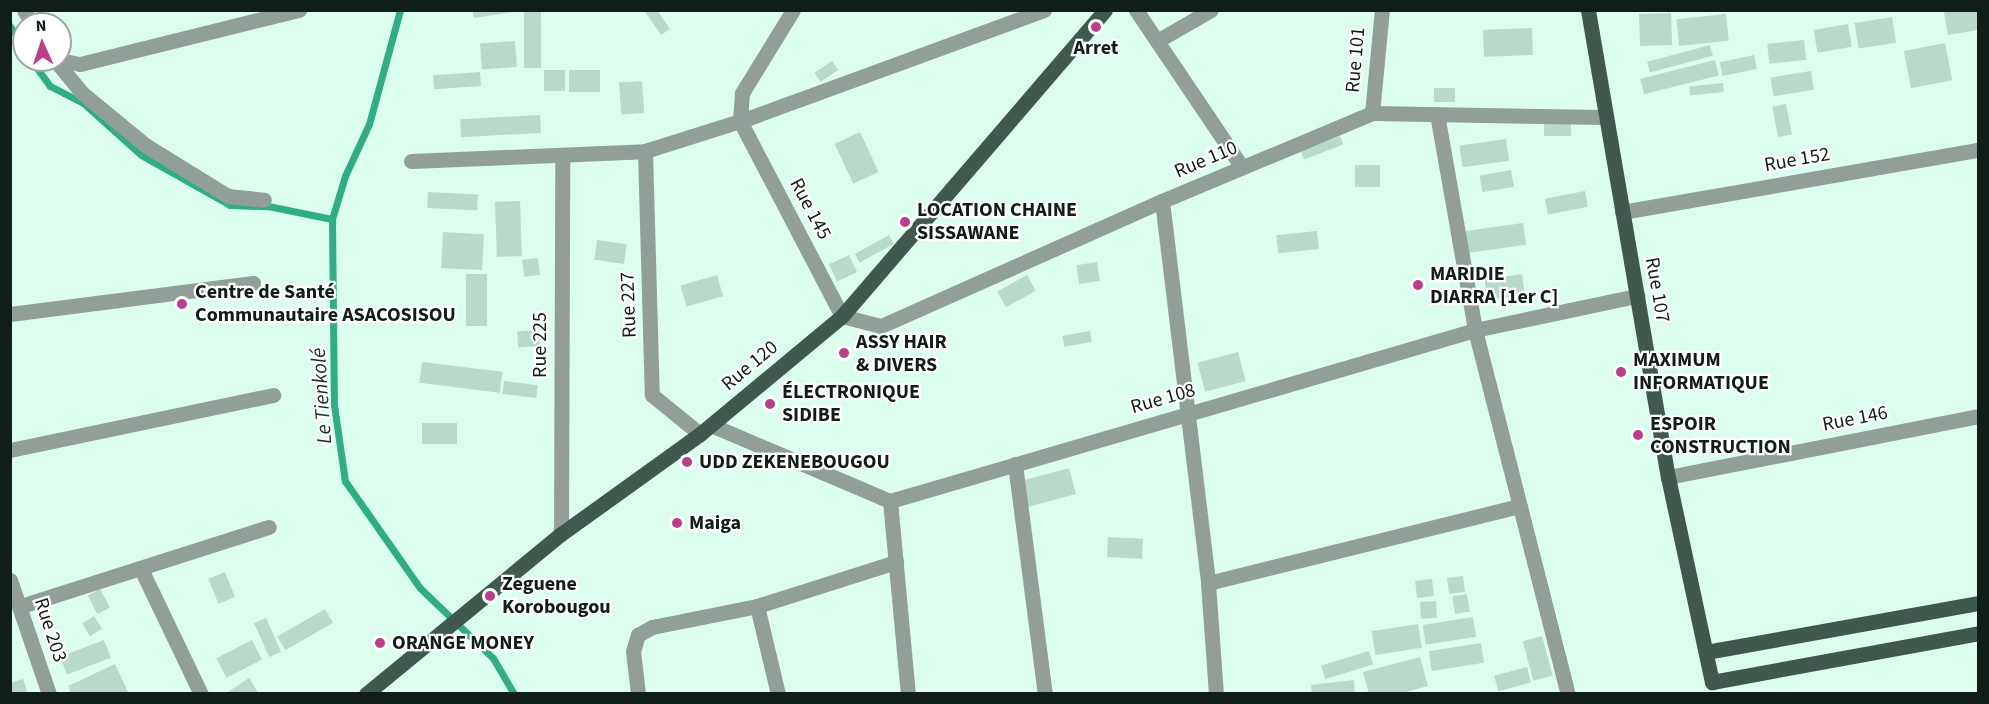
<!DOCTYPE html>
<html>
<head>
<meta charset="utf-8">
<style>
  body { margin:0 }
  #map { position:relative; width:1989px; height:704px; overflow:hidden; background:#dbfeef; font-family:"Source Sans 3",sans-serif }
  div>[style] { position:absolute }
  .stream>* { height:7px; margin:-3.5px; padding:0 3.5px; transform-origin:3.5px; border-radius:3.5px; background:#2fae85 }
  .building>* { inset:0; background:#b8dacb; transform-origin:0 0 }
  .minor>* { height:15px; margin:-7.5px; padding:0 7.5px; transform-origin:7.5px; border-radius:7.5px; background:#919f98 }
  .major>* { height:15px; margin:-7.5px; padding:0 7.5px; transform-origin:7.5px; border-radius:7.5px; background:#40594e }
  .dots>* { width:16px; height:16px; translate:-50% -50%; box-sizing:border-box; border:3px solid #fff; border-radius:50% }
  span { translate:-50% -50%; white-space:nowrap; text-align:center; line-height:1.15; -webkit-text-stroke:4.5px #fff; paint-order:stroke }
  .poi-label { font-size:20px; color:#101d18; font-weight:700 }
  .left { translate:0 -50%; text-align:left }
  .street-label { font-size:20px; color:#101d18 }
  .water-label { font-size:21px; color:#1a2f27; font-style:italic }
  .frame { position:absolute; inset:0; border:12px solid #101d18; pointer-events:none }
  .north { position:absolute; left:12px; top:12px; width:60px; height:60px; box-sizing:border-box; background:#fff; border:2px solid #9fa5a3; border-radius:50%; rotate:357deg; font-size:16px; font-weight:700; line-height:24px; text-align:center; color:#101d18 }
  .north::after { content:''; display:block; margin:auto; width:21px; height:27px; background:#bc3e8b; clip-path:polygon(50% 0,100% 100%,50% 72%,0 100%) }
</style>
</head>
<body>
<div id="map">
  <div class="stream">
    <i style="left:400px;top:10px;width:118px;rotate:105.2deg"></i>
    <i style="left:369px;top:124px;width:57px;rotate:114.8deg"></i>
    <i style="left:345px;top:176px;width:45px;rotate:106.8deg"></i>
    <i style="left:332px;top:219px;width:186px;rotate:89.4deg"></i>
    <i style="left:334px;top:405px;width:77px;rotate:81.8deg"></i>
    <i style="left:345px;top:481px;width:131px;rotate:55deg"></i>
    <i style="left:420px;top:588px;width:101px;rotate:43.8deg"></i>
    <i style="left:493px;top:658px;width:42px;rotate:59.7deg"></i>
    <i style="left:10px;top:26px;width:26px;rotate:58deg"></i>
    <i style="left:31px;top:60px;width:32px;rotate:54deg"></i>
    <i style="left:50px;top:86px;width:36px;rotate:27deg"></i>
    <i style="left:82px;top:102px;width:79px;rotate:41.9deg"></i>
    <i style="left:141px;top:155px;width:102px;rotate:29.3deg"></i>
    <i style="left:230px;top:205px;width:38px;rotate:2deg"></i>
    <i style="left:268px;top:206px;width:65px;rotate:11.5deg"></i>
  </div>
  <div class="building">
    <i style="clip-path:polygon(472px 10px,514px 10px,514px 12px,474px 18px)"></i>
    <i style="left:524px;top:10px;width:17px;height:58px"></i>
    <i style="clip-path:polygon(644px 10px,657px 10px,670px 29px,661px 35px)"></i>
    <i style="clip-path:polygon(1978px 10px,1978px 30px,1948px 35px,1944px 12px)"></i>
    <i style="left:1671px;top:13px;width:32px;height:32px;rotate:88deg"></i>
    <i style="left:1726px;top:14px;width:27px;height:50px;rotate:84deg"></i>
    <i style="left:1892px;top:17px;width:26px;height:38px;rotate:81deg"></i>
    <i style="left:1848px;top:24px;width:23px;height:35px;rotate:80deg"></i>
    <i style="left:1532px;top:28px;width:27px;height:49px;rotate:88deg"></i>
    <i style="left:1804px;top:40px;width:20px;height:37px;rotate:84deg"></i>
    <i style="left:515px;top:41px;width:26px;height:35px;rotate:86deg"></i>
    <i style="left:1945px;top:43px;width:38px;height:42px;rotate:79deg"></i>
    <i style="left:1710px;top:45px;width:11px;height:65px;rotate:75deg"></i>
    <i style="left:1754px;top:55px;width:14px;height:35px;rotate:78deg"></i>
    <i style="left:1715px;top:60px;width:16px;height:77px;rotate:76deg"></i>
    <i style="left:832px;top:61px;width:11px;height:21px;rotate:56deg"></i>
    <i style="left:544px;top:70px;width:21px;height:21px"></i>
    <i style="left:600px;top:70px;width:22px;height:31px;rotate:90deg"></i>
    <i style="left:1811px;top:71px;width:19px;height:41px;rotate:81deg"></i>
    <i style="left:480px;top:72px;width:14px;height:47px;rotate:86deg"></i>
    <i style="left:642px;top:81px;width:32px;height:23px;rotate:86deg"></i>
    <i style="left:1723px;top:83px;width:9px;height:34px;rotate:84deg"></i>
    <i style="left:1434px;top:88px;width:21px;height:14px"></i>
    <i style="left:1786px;top:104px;width:31px;height:14px;rotate:79deg"></i>
    <i style="left:540px;top:115px;width:18px;height:80px;rotate:87deg"></i>
    <i style="left:1571px;top:119px;width:17px;height:27px;rotate:90deg"></i>
    <i style="left:860px;top:132px;width:44px;height:28px;rotate:65deg"></i>
    <i style="left:1340px;top:136px;width:9px;height:42px;rotate:69deg"></i>
    <i style="left:1506px;top:139px;width:22px;height:47px;rotate:82deg"></i>
    <i style="left:1355px;top:165px;width:25px;height:22px"></i>
    <i style="left:1511px;top:170px;width:17px;height:32px;rotate:80deg"></i>
    <i style="left:1585px;top:191px;width:16px;height:41px;rotate:79deg"></i>
    <i style="left:428px;top:192px;width:50px;height:16px;rotate:3deg"></i>
    <i style="left:520px;top:201px;width:55px;height:25px;rotate:88deg"></i>
    <i style="left:1523px;top:223px;width:22px;height:63px;rotate:82deg"></i>
    <i style="left:1317px;top:231px;width:18px;height:41px;rotate:84deg"></i>
    <i style="left:443px;top:232px;width:41px;height:36px;rotate:3deg"></i>
    <i style="left:889px;top:235px;width:10px;height:39px;rotate:61deg"></i>
    <i style="left:597px;top:240px;width:30px;height:20px;rotate:8deg"></i>
    <i style="left:849px;top:255px;width:19px;height:22px;rotate:65deg"></i>
    <i style="left:538px;top:258px;width:17px;height:16px;rotate:83deg"></i>
    <i style="left:1097px;top:262px;width:19px;height:21px;rotate:81deg"></i>
    <i style="left:466px;top:274px;width:21px;height:52px"></i>
    <i style="left:1522px;top:274px;width:21px;height:38px;rotate:82deg"></i>
    <i style="left:717px;top:275px;width:22px;height:38px;rotate:74deg"></i>
    <i style="left:1027px;top:275px;width:18px;height:34px;rotate:61deg"></i>
    <i style="left:539px;top:330px;width:16px;height:22px;rotate:86deg"></i>
    <i style="left:1090px;top:331px;width:11px;height:28px;rotate:80deg"></i>
    <i style="left:1238px;top:352px;width:30px;height:42px;rotate:75deg"></i>
    <i style="left:422px;top:362px;width:81px;height:21px;rotate:7deg"></i>
    <i style="left:504px;top:381px;width:34px;height:13px;rotate:7deg"></i>
    <i style="left:457px;top:423px;width:21px;height:35px;rotate:90deg"></i>
    <i style="left:1069px;top:468px;width:27px;height:50px;rotate:75deg"></i>
    <i style="left:1108px;top:537px;width:35px;height:20px;rotate:3deg"></i>
    <i style="left:225px;top:572px;width:27px;height:18px;rotate:68deg"></i>
    <i style="left:1463px;top:576px;width:16px;height:16px;rotate:83deg"></i>
    <i style="left:1432px;top:579px;width:17px;height:17px;rotate:83deg"></i>
    <i style="left:100px;top:589px;width:21px;height:14px;rotate:62deg"></i>
    <i style="left:1467px;top:594px;width:18px;height:15px;rotate:81deg"></i>
    <i style="left:1436px;top:601px;width:17px;height:16px;rotate:87deg"></i>
    <i style="left:325px;top:609px;width:16px;height:55px;rotate:60deg"></i>
    <i style="left:94px;top:616px;width:15px;height:14px;rotate:58deg"></i>
    <i style="left:1473px;top:617px;width:20px;height:51px;rotate:81deg"></i>
    <i style="left:266px;top:618px;width:37px;height:13px;rotate:66deg"></i>
    <i style="left:1418px;top:624px;width:24px;height:47px;rotate:81deg"></i>
    <i style="left:1542px;top:636px;width:41px;height:20px;rotate:75deg"></i>
    <i style="left:104px;top:640px;width:19px;height:47px;rotate:69deg"></i>
    <i style="left:252px;top:640px;width:22px;height:40px;rotate:63deg"></i>
    <i style="left:1481px;top:643px;width:20px;height:53px;rotate:81deg"></i>
    <i style="left:1369px;top:651px;width:14px;height:50px;rotate:73deg"></i>
    <i style="clip-path:polygon(1420px 657px,1428px 686px,1399px 694px,1369px 694px,1363px 672px)"></i>
    <i style="clip-path:polygon(115px 664px,129px 694px,71px 694px,68px 686px)"></i>
    <i style="left:1527px;top:667px;width:16px;height:34px;rotate:75deg"></i>
    <i style="clip-path:polygon(249px 678px,259px 694px,225px 694px)"></i>
    <i style="clip-path:polygon(23px 679px,28px 694px,10px 694px,10px 683px)"></i>
    <i style="clip-path:polygon(1354px 680px,1355px 694px,1312px 694px,1311px 685px)"></i>
  </div>
  <div class="minor">
    <i style="left:24px;top:10px;width:16px;rotate:60deg"></i>
    <i style="left:1044px;top:10px;width:324px;rotate:159.9deg"></i>
    <i style="left:740px;top:121px;width:220px;rotate:62.4deg"></i>
    <i style="left:842px;top:316px;width:40px;rotate:14.4deg"></i>
    <i style="left:881px;top:326px;width:308px;rotate:-24deg"></i>
    <i style="left:1162px;top:201px;width:228px;rotate:-22.7deg"></i>
    <i style="left:1372px;top:113px;width:234px;rotate:1deg"></i>
    <i style="left:1136px;top:10px;width:189px;rotate:56deg"></i>
    <i style="left:1157px;top:41px;width:62px;rotate:-29.9deg"></i>
    <i style="left:55px;top:60px;width:43px;rotate:50.7deg"></i>
    <i style="left:82px;top:93px;width:82px;rotate:39.5deg"></i>
    <i style="left:145px;top:145px;width:97px;rotate:31.6deg"></i>
    <i style="left:228px;top:196px;width:36px;rotate:6deg"></i>
    <i style="left:59px;top:60px;width:21px;rotate:11deg"></i>
    <i style="left:80px;top:64px;width:226px;rotate:-13.9deg"></i>
    <i style="left:1372px;top:113px;width:103px;rotate:-84.5deg"></i>
    <i style="left:1437px;top:114px;width:219px;rotate:80deg"></i>
    <i style="left:1475px;top:330px;width:376px;rotate:75.7deg"></i>
    <i style="left:645px;top:151px;width:244px;rotate:88.4deg"></i>
    <i style="left:652px;top:395px;width:62px;rotate:39.1deg"></i>
    <i style="left:411px;top:161px;width:234px;rotate:-2.4deg"></i>
    <i style="left:645px;top:151px;width:100px;rotate:-17.5deg"></i>
    <i style="left:740px;top:121px;width:28px;rotate:-86deg"></i>
    <i style="left:742px;top:93px;width:97px;rotate:-58.4deg"></i>
    <i style="left:1162px;top:201px;width:385px;rotate:83.1deg"></i>
    <i style="left:1208px;top:583px;width:111px;rotate:85.9deg"></i>
    <i style="left:1622px;top:212px;width:361px;rotate:-9.9deg"></i>
    <i style="left:10px;top:314px;width:245px;rotate:-7.3deg"></i>
    <i style="left:711px;top:425px;width:194px;rotate:23deg"></i>
    <i style="left:890px;top:501px;width:609px;rotate:-16.29deg"></i>
    <i style="left:1475px;top:330px;width:166px;rotate:-11.9deg"></i>
    <i style="left:10px;top:450px;width:269px;rotate:-11.8deg"></i>
    <i style="left:1015px;top:464px;width:232px;rotate:82.6deg"></i>
    <i style="left:1668px;top:477px;width:316px;rotate:-11.1deg"></i>
    <i style="left:890px;top:501px;width:194px;rotate:84.7deg"></i>
    <i style="left:561px;top:534px;width:378px;rotate:-89.8deg"></i>
    <i style="left:141px;top:569px;width:139px;rotate:64.4deg"></i>
    <i style="left:10px;top:580px;width:120px;rotate:71.1deg"></i>
    <i style="left:1208px;top:583px;width:321px;rotate:-13.9deg"></i>
    <i style="left:21px;top:606px;width:260px;rotate:-17.7deg"></i>
    <i style="left:757px;top:606px;width:90px;rotate:76.6deg"></i>
    <i style="left:638px;top:694px;width:43px;rotate:-96.6deg"></i>
    <i style="left:633px;top:651px;width:17px;rotate:-73deg"></i>
    <i style="left:638px;top:635px;width:16px;rotate:-30deg"></i>
    <i style="left:652px;top:627px;width:107px;rotate:-11.3deg"></i>
    <i style="left:757px;top:606px;width:146px;rotate:-17.6deg"></i>
  </div>
  <div class="major">
    <i style="left:1588px;top:10px;width:474px;rotate:80.3deg"></i>
    <i style="left:1668px;top:477px;width:210px;rotate:77.9deg"></i>
    <i style="left:1712px;top:682px;width:270px;rotate:-10.4deg"></i>
    <i style="left:1706px;top:652px;width:276px;rotate:-10.2deg"></i>
    <i style="left:366px;top:694px;width:252px;rotate:-39.4deg"></i>
    <i style="left:561px;top:534px;width:171px;rotate:-35.7deg"></i>
    <i style="left:700px;top:434px;width:185px;rotate:-39.7deg"></i>
    <i style="left:842px;top:316px;width:403px;rotate:-49.3deg"></i>
  </div>
  <div class="dots">
    <i style="left:1096px;top:27px;background:#bc3e8b"></i>
    <i style="left:905px;top:222px;background:#bc3e8b"></i>
    <i style="left:1418px;top:285px;background:#bc3e8b"></i>
    <i style="left:182px;top:304px;background:#bc3e8b"></i>
    <i style="left:844px;top:353px;background:#bc3e8b"></i>
    <i style="left:1621px;top:372px;background:#bc3e8b"></i>
    <i style="left:770px;top:404px;background:#bc3e8b"></i>
    <i style="left:1638px;top:435px;background:#bc3e8b"></i>
    <i style="left:687px;top:462px;background:#bc3e8b"></i>
    <i style="left:677px;top:523px;background:#bc3e8b"></i>
    <i style="left:490px;top:596px;background:#bc3e8b"></i>
    <i style="left:380px;top:643px;background:#bc3e8b"></i>
  </div>
  <div class="poi-label">
    <span style="left:1096px;top:48px">Arret</span>
    <span class="left" style="left:917px;top:222px">LOCATION CHAINE<br>SISSAWANE</span>
    <span class="left" style="left:1430px;top:286px">MARIDIE<br>DIARRA [1er C]</span>
    <span class="left" style="left:195px;top:304px">Centre de Santé<br>Communautaire ASACOSISOU</span>
    <span class="left" style="left:856px;top:354px">ASSY HAIR<br>&amp; DIVERS</span>
    <span class="left" style="left:1633px;top:372px">MAXIMUM<br>INFORMATIQUE</span>
    <span class="left" style="left:782px;top:404px">ÉLECTRONIQUE<br>SIDIBE</span>
    <span class="left" style="left:1650px;top:436px">ESPOIR<br>CONSTRUCTION</span>
    <span class="left" style="left:699px;top:462px">UDD ZEKENEBOUGOU</span>
    <span class="left" style="left:689px;top:523px">Maiga</span>
    <span class="left" style="left:502px;top:596px">Zeguene<br>Korobougou</span>
    <span class="left" style="left:392px;top:643px">ORANGE MONEY</span>
  </div>
  <div class="street-label">
    <span style="left:1356px;top:60px;rotate:-85deg">Rue 101</span>
    <span style="left:1206px;top:160px;rotate:-23deg">Rue 110</span>
    <span style="left:1797px;top:160px;rotate:-10deg">Rue 152</span>
    <span style="left:810px;top:209px;rotate:62deg">Rue 145</span>
    <span style="left:1657px;top:290px;rotate:80deg">Rue 107</span>
    <span style="left:629px;top:305px;rotate:-92deg">Rue 227</span>
    <span style="left:540px;top:345px;rotate:-90deg">Rue 225</span>
    <span style="left:750px;top:366px;rotate:-40deg">Rue 120</span>
    <span style="left:1163px;top:399px;rotate:-16deg">Rue 108</span>
    <span style="left:1855px;top:419px;rotate:-11deg">Rue 146</span>
    <span style="left:50px;top:630px;rotate:72deg">Rue 203</span>
  </div>
  <div class="water-label">
    <span style="left:321px;top:396px;rotate:-94deg">Le Tienkolé</span>
  </div>
  <div class="frame"></div>
  <div class="north">N</div>
</div>
</body>
</html>
